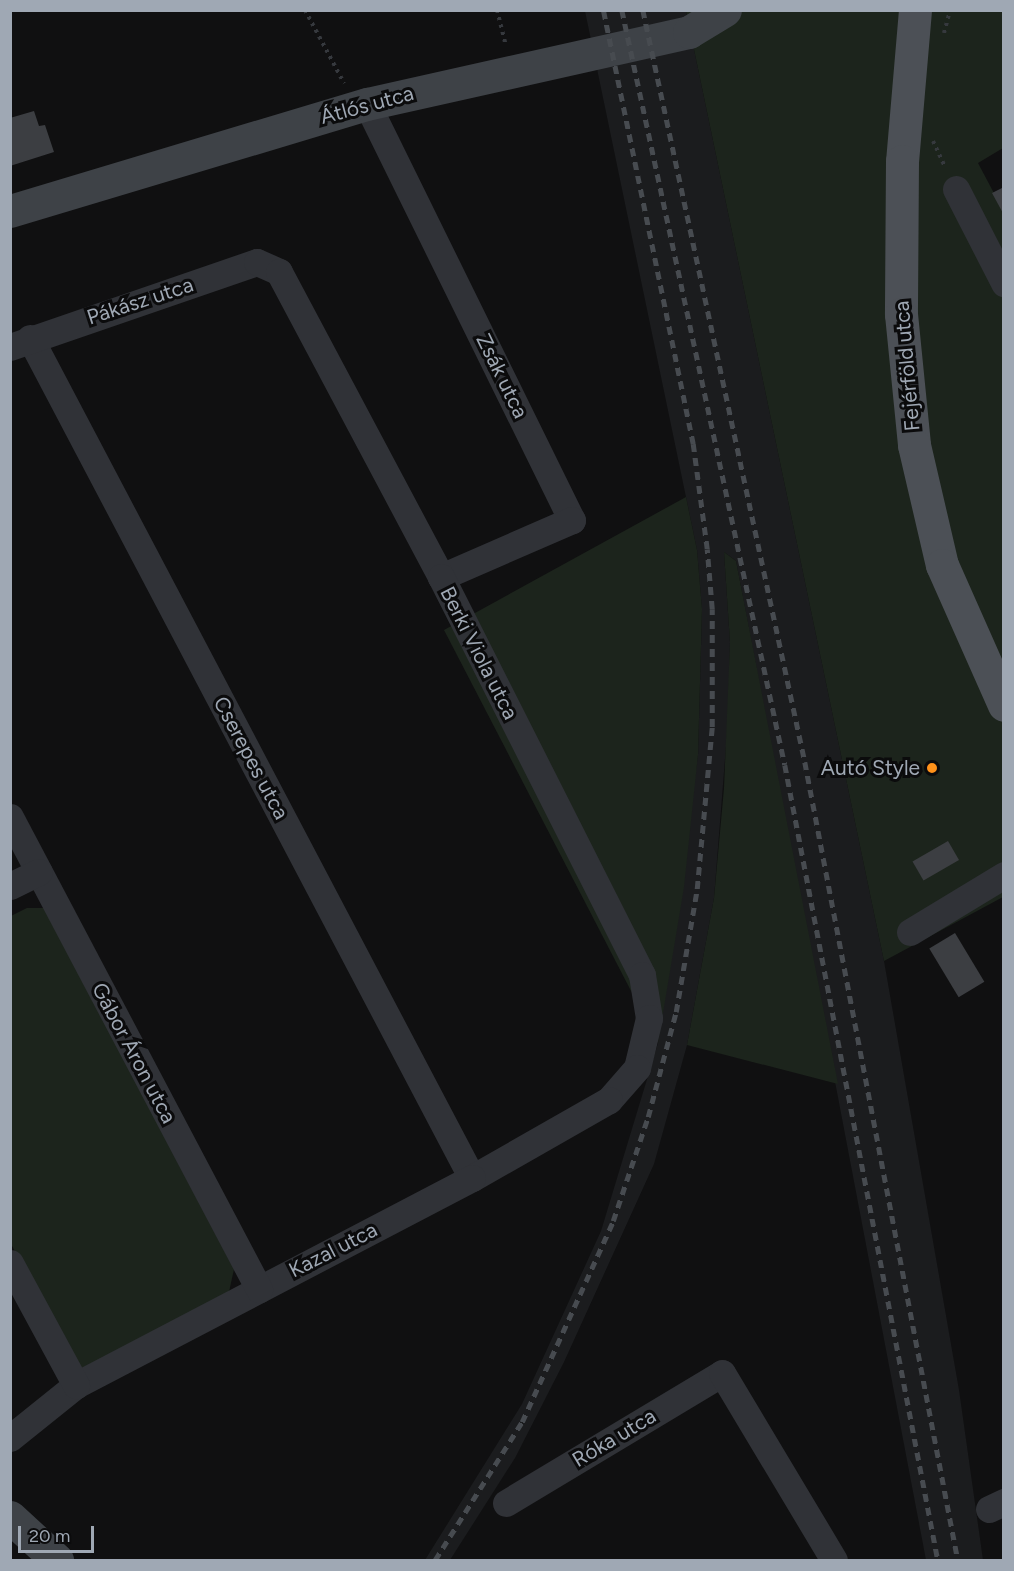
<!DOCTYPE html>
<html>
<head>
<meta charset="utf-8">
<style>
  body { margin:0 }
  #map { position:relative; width:1014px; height:1571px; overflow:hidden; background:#101011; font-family:Figtree,sans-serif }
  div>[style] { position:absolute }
  .built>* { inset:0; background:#1b1c1e }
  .green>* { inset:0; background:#1c241c }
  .building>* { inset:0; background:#3c3e42; transform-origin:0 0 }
  .path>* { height:4px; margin-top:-2px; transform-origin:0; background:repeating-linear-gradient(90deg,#36393e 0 3px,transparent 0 7.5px) }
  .street>* { height:27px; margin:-13.5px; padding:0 13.5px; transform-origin:13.5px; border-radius:13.5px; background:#303237 }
  .secondary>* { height:33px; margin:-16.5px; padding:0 16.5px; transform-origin:16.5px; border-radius:16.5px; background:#3e4247 }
  .primary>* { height:33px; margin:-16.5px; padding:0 16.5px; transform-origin:16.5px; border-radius:16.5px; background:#4c5056 }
  .rail>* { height:4.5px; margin-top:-2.25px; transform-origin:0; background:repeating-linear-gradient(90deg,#474b50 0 8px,transparent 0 14px) }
  .dots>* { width:16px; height:16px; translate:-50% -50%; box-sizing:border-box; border:3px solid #0b0b0c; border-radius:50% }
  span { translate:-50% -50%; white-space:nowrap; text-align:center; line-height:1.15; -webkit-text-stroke:6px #0b0b0c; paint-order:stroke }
  .street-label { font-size:21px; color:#9fa8b4 }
  .poi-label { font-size:21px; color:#9fa8b4 }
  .right { translate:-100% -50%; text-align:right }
  .frame { position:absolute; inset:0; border:12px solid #9fa8b4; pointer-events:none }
  .scale { position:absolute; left:18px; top:1526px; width:76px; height:27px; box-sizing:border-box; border:3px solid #9fa8b4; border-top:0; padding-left:8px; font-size:18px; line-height:21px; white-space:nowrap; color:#9fa8b4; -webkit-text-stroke:4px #0b0b0c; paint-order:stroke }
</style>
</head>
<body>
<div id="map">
  <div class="built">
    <i style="clip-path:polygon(585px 11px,686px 11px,884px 961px,959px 1390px,983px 1560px,926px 1560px,736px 561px,724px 552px,730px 642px,728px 721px,714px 898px,687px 1045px,654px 1164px,564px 1362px,515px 1458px,450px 1560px,425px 1560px,522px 1404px,601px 1231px,658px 1043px,698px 755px,702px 610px,697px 550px)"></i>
  </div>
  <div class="green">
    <i style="clip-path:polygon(686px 11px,1003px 11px,1003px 148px,978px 163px,1004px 212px,1003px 897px,884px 961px)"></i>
    <i style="clip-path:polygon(686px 497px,697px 550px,702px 609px,698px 755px,684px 887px,658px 1043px,444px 630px)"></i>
    <i style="clip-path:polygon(724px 552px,736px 561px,838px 1084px,687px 1045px,714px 898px,724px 788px,730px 642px)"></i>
    <i style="clip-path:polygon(27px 908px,44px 908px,234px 1269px,229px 1292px,79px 1370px,11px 1244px,11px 916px)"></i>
  </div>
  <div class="building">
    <i style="clip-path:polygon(34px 111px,39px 126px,45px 125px,54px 152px,10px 166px,10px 118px)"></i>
    <i style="clip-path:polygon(1004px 187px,1004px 215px,992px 193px)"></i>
    <i style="left:948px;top:841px;width:22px;height:41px;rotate:60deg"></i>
    <i style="left:955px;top:933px;width:57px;height:30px;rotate:59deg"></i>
  </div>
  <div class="path">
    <i style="left:305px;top:10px;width:83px;rotate:61.9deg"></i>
    <i style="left:497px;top:10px;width:34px;rotate:76deg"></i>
    <i style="left:944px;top:33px;width:24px;rotate:-75deg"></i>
    <i style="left:933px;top:141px;width:29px;rotate:65deg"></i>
  </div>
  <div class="street">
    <i style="left:367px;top:104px;width:464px;rotate:63.8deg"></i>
    <i style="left:572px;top:520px;width:143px;rotate:156.5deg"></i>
    <i style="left:956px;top:189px;width:106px;rotate:62.9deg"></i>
    <i style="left:30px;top:338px;width:949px;rotate:62.25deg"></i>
    <i style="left:10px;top:347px;width:261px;rotate:-19deg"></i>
    <i style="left:257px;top:262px;width:24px;rotate:24deg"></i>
    <i style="left:279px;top:272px;width:345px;rotate:62deg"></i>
    <i style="left:441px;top:577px;width:446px;rotate:63.2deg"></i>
    <i style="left:642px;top:975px;width:44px;rotate:80.8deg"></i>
    <i style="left:649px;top:1018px;width:51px;rotate:103.5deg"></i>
    <i style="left:637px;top:1068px;width:43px;rotate:131.2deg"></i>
    <i style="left:609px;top:1100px;width:158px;rotate:150.3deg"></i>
    <i style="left:472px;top:1178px;width:447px;rotate:152.4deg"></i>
    <i style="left:76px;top:1385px;width:85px;rotate:141.2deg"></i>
    <i style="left:10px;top:817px;width:534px;rotate:62.19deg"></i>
    <i style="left:10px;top:886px;width:32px;rotate:-26deg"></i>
    <i style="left:910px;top:932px;width:110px;rotate:-31.2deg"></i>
    <i style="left:10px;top:1263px;width:139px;rotate:61.6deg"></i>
    <i style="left:506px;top:1503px;width:252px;rotate:-31deg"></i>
    <i style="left:722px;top:1373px;width:218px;rotate:59.1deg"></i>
    <i style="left:989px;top:1509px;width:17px;rotate:-25deg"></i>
  </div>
  <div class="secondary">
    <i style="left:10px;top:211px;width:373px;rotate:-16.7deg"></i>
    <i style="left:367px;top:104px;width:330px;rotate:-12.6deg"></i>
    <i style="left:689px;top:32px;width:42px;rotate:-31.4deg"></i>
    <i style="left:10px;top:1517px;width:64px;rotate:42.5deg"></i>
  </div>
  <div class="primary">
    <i style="left:915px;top:10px;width:152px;rotate:94.9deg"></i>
    <i style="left:902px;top:161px;width:153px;rotate:90.4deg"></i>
    <i style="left:901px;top:314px;width:132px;rotate:84.3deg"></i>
    <i style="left:914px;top:445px;width:123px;rotate:76.9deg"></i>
    <i style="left:942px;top:565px;width:153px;rotate:66.1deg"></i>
  </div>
  <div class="rail">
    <i style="left:622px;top:10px;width:772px;rotate:77.82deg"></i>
    <i style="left:785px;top:765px;width:810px;rotate:79.11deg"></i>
    <i style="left:643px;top:10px;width:769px;rotate:77.84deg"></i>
    <i style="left:805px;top:762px;width:813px;rotate:79.15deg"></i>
    <i style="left:435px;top:1560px;width:163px;rotate:-57.8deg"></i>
    <i style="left:522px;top:1422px;width:221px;rotate:-65.6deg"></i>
    <i style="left:613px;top:1221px;width:110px;rotate:-71.4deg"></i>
    <i style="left:648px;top:1117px;width:109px;rotate:-75.1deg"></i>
    <i style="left:676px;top:1012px;width:125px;rotate:-80.3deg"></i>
    <i style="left:697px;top:889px;width:163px;rotate:-84.7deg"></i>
    <i style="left:712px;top:727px;width:118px;rotate:-90deg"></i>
    <i style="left:712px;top:609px;width:60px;rotate:-94.8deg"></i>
    <i style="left:707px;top:549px;width:106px;rotate:-97.6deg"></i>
    <i style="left:693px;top:444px;width:443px;rotate:-101.7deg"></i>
  </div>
  <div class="dots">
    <i style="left:932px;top:768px;background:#ff921a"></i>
  </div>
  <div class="street-label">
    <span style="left:367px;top:105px;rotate:-15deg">Átlós utca</span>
    <span style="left:140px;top:301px;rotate:-18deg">Pákász utca</span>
    <span style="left:907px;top:366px;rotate:-95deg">Fejérföld utca</span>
    <span style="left:502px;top:376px;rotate:64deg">Zsák utca</span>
    <span style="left:479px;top:653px;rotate:63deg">Berki Viola utca</span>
    <span style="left:251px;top:758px;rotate:62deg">Cserepes utca</span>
    <span style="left:134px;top:1053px;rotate:62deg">Gábor Áron utca</span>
    <span style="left:333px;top:1250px;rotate:-27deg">Kazal utca</span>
    <span style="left:614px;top:1438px;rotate:-31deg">Róka utca</span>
  </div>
  <div class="poi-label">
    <span class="right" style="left:920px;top:768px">Autó Style</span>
  </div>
  <div class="frame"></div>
  <div class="scale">20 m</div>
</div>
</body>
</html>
